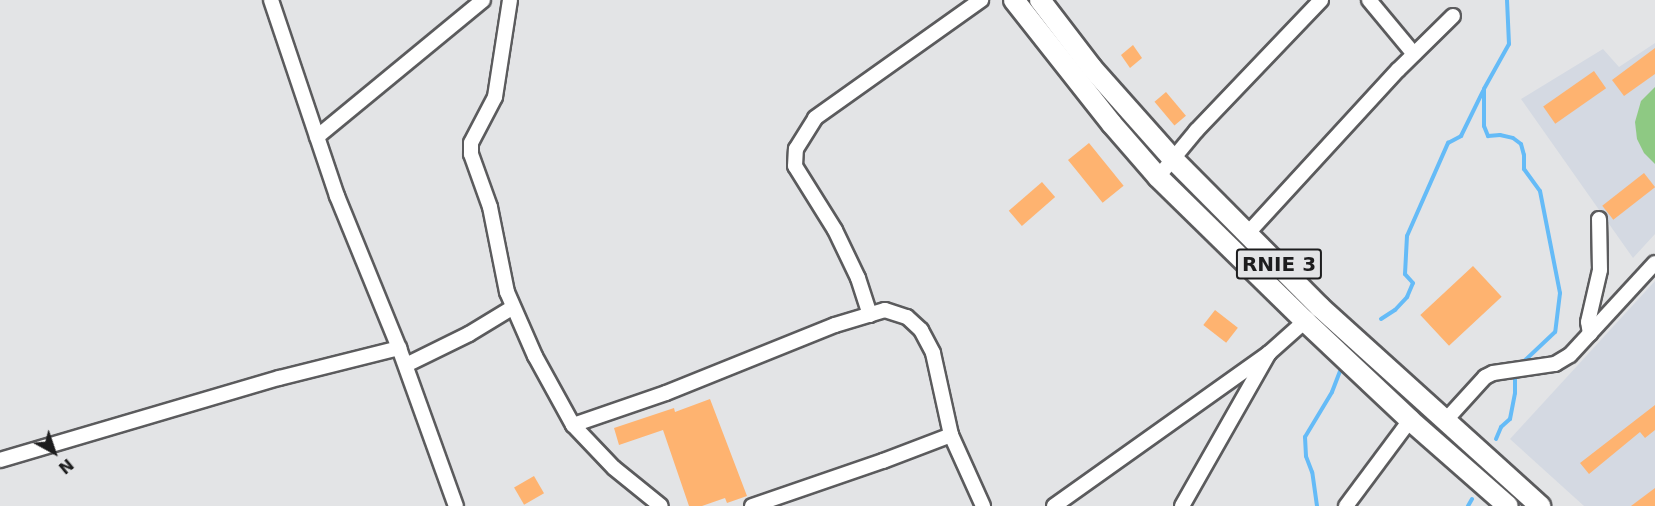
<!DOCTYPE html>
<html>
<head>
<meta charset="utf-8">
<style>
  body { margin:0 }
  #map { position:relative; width:1655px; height:506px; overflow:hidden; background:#e3e4e6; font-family:"DejaVu Sans",sans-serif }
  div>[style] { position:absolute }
  .built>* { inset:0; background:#d4d9e2 }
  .green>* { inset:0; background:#8ec983 }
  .stream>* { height:4px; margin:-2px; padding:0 2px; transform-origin:2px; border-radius:2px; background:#65bbf7 }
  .building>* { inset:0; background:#feb370; transform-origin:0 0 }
  .roads { filter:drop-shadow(2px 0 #5b5b5d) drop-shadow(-2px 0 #5b5b5d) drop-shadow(0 2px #5b5b5d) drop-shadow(0 -2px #5b5b5d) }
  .minor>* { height:14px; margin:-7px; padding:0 7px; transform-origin:7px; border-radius:7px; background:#fff }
  .highway>* { height:20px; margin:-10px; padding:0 10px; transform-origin:10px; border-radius:10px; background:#fff }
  span { translate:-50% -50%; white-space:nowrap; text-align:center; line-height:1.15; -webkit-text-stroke:5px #e3e4e6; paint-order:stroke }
  .shield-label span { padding:2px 4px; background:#e3e4e6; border:2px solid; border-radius:4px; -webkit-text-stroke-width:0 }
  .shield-label { font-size:20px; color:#1d1d1e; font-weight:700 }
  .north { position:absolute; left:24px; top:422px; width:60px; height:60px; -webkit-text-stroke:4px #e3e4e6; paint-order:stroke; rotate:140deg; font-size:16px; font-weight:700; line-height:24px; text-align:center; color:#1d1d1e }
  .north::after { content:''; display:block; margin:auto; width:21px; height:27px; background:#1d1d1e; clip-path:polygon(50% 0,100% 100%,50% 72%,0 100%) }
</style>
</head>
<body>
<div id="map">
  <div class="built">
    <i style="clip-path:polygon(1655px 43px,1655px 234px,1633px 258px,1521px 99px,1603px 49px,1619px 67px)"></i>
    <i style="clip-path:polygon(1655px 281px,1655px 506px,1584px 506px,1510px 439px)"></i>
  </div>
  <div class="green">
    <i style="clip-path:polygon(1655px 87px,1655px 164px,1644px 153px,1637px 139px,1635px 122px,1641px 101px)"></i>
  </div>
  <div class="stream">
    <i style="left:1507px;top:0;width:44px;rotate:87.4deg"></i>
    <i style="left:1509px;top:44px;width:51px;rotate:119.1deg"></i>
    <i style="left:1484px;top:89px;width:37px;rotate:90deg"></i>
    <i style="left:1484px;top:126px;width:11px;rotate:68deg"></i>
    <i style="left:1488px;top:136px;width:12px;rotate:-5deg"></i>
    <i style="left:1500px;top:135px;width:13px;rotate:13deg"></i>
    <i style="left:1513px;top:138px;width:10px;rotate:37deg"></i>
    <i style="left:1521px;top:144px;width:11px;rotate:75deg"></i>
    <i style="left:1524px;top:155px;width:14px;rotate:90deg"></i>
    <i style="left:1524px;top:169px;width:27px;rotate:54deg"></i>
    <i style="left:1540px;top:191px;width:104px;rotate:78.9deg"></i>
    <i style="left:1560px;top:293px;width:39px;rotate:97deg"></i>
    <i style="left:1555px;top:332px;width:48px;rotate:136.7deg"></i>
    <i style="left:1381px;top:319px;width:17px;rotate:-33deg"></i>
    <i style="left:1395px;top:310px;width:18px;rotate:-47deg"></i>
    <i style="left:1407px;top:297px;width:15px;rotate:-67deg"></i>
    <i style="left:1413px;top:283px;width:12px;rotate:-132deg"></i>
    <i style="left:1405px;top:274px;width:38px;rotate:-87deg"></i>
    <i style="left:1407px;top:236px;width:102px;rotate:-66.2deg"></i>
    <i style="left:1448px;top:143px;width:15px;rotate:-28deg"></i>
    <i style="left:1461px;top:136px;width:50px;rotate:-63.9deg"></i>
    <i style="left:1496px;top:439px;width:13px;rotate:-67deg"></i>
    <i style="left:1501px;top:427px;width:12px;rotate:-42deg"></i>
    <i style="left:1510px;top:419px;width:26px;rotate:-79deg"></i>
    <i style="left:1515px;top:393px;width:19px;rotate:-90deg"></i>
    <i style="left:1317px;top:506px;width:34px;rotate:-98deg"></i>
    <i style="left:1312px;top:472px;width:17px;rotate:-111deg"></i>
    <i style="left:1306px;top:456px;width:19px;rotate:-93deg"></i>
    <i style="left:1305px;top:437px;width:52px;rotate:-59deg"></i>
    <i style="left:1332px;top:392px;width:22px;rotate:-69deg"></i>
    <i style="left:1468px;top:506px;width:8px;rotate:-60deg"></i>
  </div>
  <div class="building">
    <i style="clip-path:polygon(1133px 45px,1142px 58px,1130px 68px,1121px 55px)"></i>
    <i style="clip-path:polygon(1655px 48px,1655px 74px,1624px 96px,1612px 80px)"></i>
    <i style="left:1594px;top:71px;width:21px;height:62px;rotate:55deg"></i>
    <i style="left:1166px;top:92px;width:31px;height:15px;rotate:50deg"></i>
    <i style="left:1089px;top:143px;width:55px;height:27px;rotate:51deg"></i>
    <i style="left:1644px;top:173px;width:18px;height:53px;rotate:52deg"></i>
    <i style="left:1042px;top:182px;width:20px;height:44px;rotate:49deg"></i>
    <i style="left:1473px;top:266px;width:42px;height:72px;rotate:47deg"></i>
    <i style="left:1215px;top:310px;width:29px;height:19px;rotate:38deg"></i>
    <i style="clip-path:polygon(710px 399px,747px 496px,727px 503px,725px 498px,702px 506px,689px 506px,663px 430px,619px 445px,614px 428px,674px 408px,675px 412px)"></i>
    <i style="clip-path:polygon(1655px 405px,1655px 430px,1645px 438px,1640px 432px,1589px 474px,1580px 463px)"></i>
    <i style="left:534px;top:476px;width:20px;height:23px;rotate:60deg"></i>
    <i style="clip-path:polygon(1655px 488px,1655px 506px,1631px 506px)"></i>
  </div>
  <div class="roads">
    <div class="minor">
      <i style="left:271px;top:0;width:207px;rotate:71.4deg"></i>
      <i style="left:337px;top:196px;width:164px;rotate:67.8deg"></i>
      <i style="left:399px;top:348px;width:168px;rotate:70.2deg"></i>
      <i style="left:510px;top:0;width:98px;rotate:98.8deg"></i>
      <i style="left:495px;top:97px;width:52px;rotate:117.6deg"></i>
      <i style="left:471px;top:143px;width:11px;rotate:90deg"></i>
      <i style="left:471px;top:154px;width:56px;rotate:70.3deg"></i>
      <i style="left:490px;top:207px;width:87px;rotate:78.7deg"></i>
      <i style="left:507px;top:292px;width:70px;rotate:66.4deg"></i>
      <i style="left:535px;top:356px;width:79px;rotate:61.2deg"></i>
      <i style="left:573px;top:425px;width:59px;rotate:46.4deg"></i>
      <i style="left:614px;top:468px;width:60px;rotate:39deg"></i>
      <i style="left:1369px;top:0;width:70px;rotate:50.2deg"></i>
      <i style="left:317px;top:137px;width:215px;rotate:-39.5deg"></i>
      <i style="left:1158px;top:177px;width:60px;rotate:-50.4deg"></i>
      <i style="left:1196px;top:131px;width:181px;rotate:-46.3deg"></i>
      <i style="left:1248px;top:233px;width:222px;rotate:-47.4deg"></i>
      <i style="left:1398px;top:70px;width:77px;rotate:-44.5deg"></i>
      <i style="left:870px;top:315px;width:39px;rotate:-108deg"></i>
      <i style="left:858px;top:278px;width:53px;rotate:-115.6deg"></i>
      <i style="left:835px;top:230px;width:75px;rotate:-122deg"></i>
      <i style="left:795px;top:166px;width:17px;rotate:-87deg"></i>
      <i style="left:796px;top:149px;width:36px;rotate:-58deg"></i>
      <i style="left:815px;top:118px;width:204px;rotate:-35.4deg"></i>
      <i style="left:1590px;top:334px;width:12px;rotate:-99deg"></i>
      <i style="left:1588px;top:322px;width:53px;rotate:-77deg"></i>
      <i style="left:1600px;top:270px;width:51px;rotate:-91.1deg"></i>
      <i style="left:406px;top:365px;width:70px;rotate:-26.2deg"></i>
      <i style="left:469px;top:334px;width:50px;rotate:-31.2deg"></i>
      <i style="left:1445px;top:421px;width:59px;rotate:-47.7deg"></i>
      <i style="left:1485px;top:377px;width:9px;rotate:-27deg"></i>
      <i style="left:1493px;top:373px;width:63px;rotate:-8.3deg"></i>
      <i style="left:1555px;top:364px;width:17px;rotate:-31deg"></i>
      <i style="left:1570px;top:355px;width:125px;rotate:-47.3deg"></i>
      <i style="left:573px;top:425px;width:98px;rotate:-19deg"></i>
      <i style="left:666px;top:393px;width:182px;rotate:-21.9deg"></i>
      <i style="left:835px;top:325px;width:52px;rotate:-16.7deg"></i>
      <i style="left:885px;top:310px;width:23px;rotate:18deg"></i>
      <i style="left:907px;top:317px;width:19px;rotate:43deg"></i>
      <i style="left:921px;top:330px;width:26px;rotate:62deg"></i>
      <i style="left:933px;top:353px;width:84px;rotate:77.6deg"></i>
      <i style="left:951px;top:435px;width:78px;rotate:65.7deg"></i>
      <i style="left:0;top:460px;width:291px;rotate:-16.4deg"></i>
      <i style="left:279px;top:378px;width:124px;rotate:-14deg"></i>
      <i style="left:752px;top:506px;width:139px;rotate:-19deg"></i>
      <i style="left:883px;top:461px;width:73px;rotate:-20.9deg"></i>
      <i style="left:1054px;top:506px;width:264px;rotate:-35.4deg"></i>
      <i style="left:1182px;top:506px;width:176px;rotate:-60.4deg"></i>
      <i style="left:1269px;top:353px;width:48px;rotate:-41.6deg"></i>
      <i style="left:1346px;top:506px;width:107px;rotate:-53.3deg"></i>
    </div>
    <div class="highway">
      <i style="left:1014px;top:0;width:158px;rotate:51.7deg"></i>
      <i style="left:1112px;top:124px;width:70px;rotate:49deg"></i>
      <i style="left:1158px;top:177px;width:206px;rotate:44.4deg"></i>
      <i style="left:1305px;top:321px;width:144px;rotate:43.3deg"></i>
      <i style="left:1410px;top:420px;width:130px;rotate:41.3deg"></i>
      <i style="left:1040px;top:0;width:86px;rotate:52.6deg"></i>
      <i style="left:1092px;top:68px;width:120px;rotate:48.4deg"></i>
      <i style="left:1172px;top:158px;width:210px;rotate:45.2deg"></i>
      <i style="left:1320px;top:307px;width:297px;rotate:42.1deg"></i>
    </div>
  </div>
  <div class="shield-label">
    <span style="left:1279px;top:264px">RNIE 3</span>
  </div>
  <div class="north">N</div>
</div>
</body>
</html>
